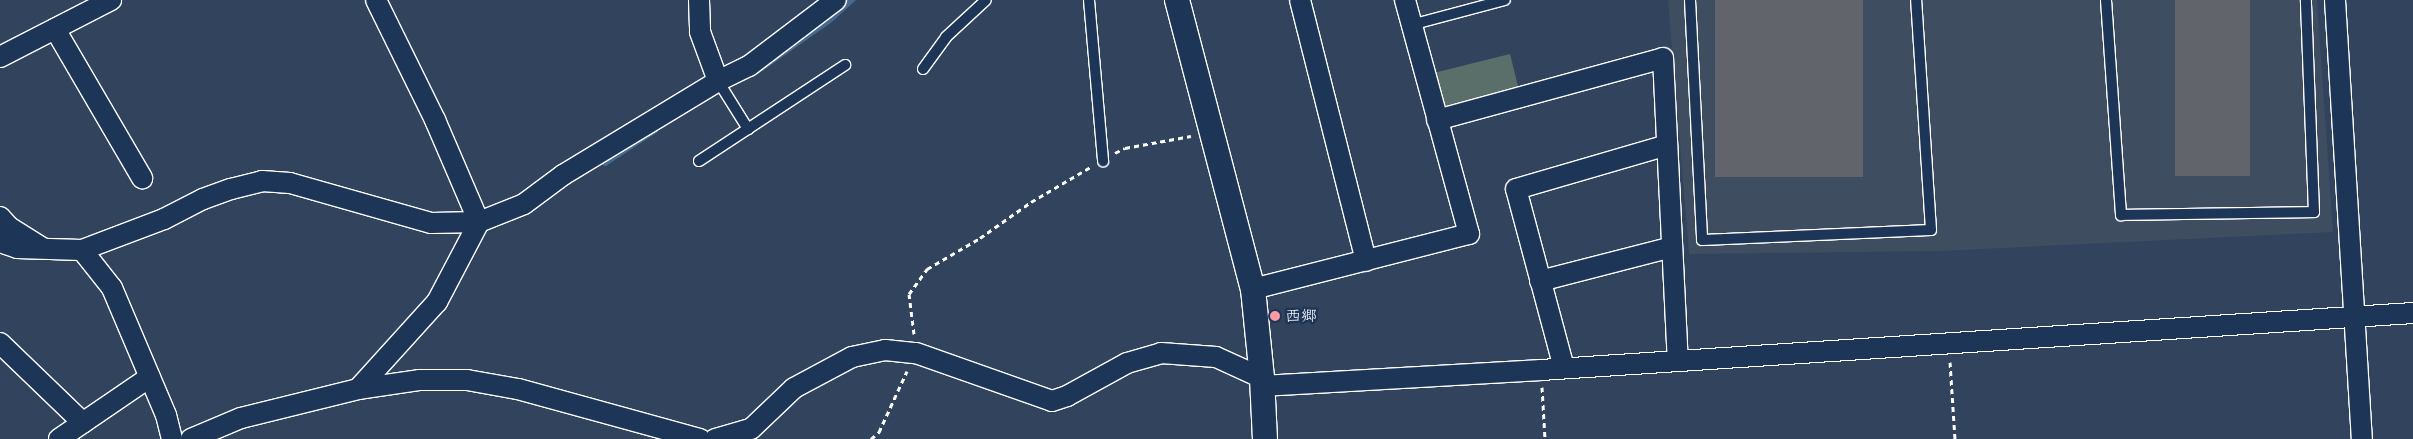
<!DOCTYPE html>
<html>
<head>
<meta charset="utf-8">
<style>
  body { margin:0 }
  #map { position:relative; width:2413px; height:439px; overflow:hidden; background:#31435d; font-family:Sriracha,"Klee One",sans-serif }
  div>[style] { position:absolute }
  .built>* { inset:0; background:#3f4d61 }
  .green>* { inset:0; background:#5a6f6a; transform-origin:0 0 }
  .water>* { inset:0; background:#48698e }
  .stream>* { height:5.5px; margin:-2.75px; padding:0 2.75px; transform-origin:2.75px; border-radius:2.75px; background:#48698e }
  .building>* { inset:0; background:#61646b; transform-origin:0 0 }
  .path>* { height:3px; margin-top:-1.5px; transform-origin:0; background:repeating-linear-gradient(90deg,#fff 0 5px,transparent 0 9px) }
  .roads { filter:drop-shadow(1px 0 #fff) drop-shadow(-1px 0 #fff) drop-shadow(0 1px #fff) drop-shadow(0 -1px #fff) }
  .service>* { height:10px; margin:-5px; padding:0 5px; transform-origin:5px; border-radius:5px; background:#1d3557 }
  .minor>* { height:20px; margin:-10px; padding:0 10px; transform-origin:10px; border-radius:10px; background:#1d3557 }
  .tertiary>* { height:24px; margin:-12px; padding:0 12px; transform-origin:12px; border-radius:12px; background:#1d3557 }
  .dots>* { width:14px; height:14px; translate:-50% -50%; box-sizing:border-box; border:2px solid #1d3557; border-radius:50% }
  span { translate:-50% -50%; white-space:nowrap; text-align:center; line-height:1.15; -webkit-text-stroke:5px #1d3557; paint-order:stroke }
  .poi-label { font-size:16px; color:#fff }
  .left { translate:0 -50%; text-align:left }
</style>
</head>
<body>
<div id="map">
  <div class="built">
    <i style="clip-path:polygon(1668px 0,2317px 0,2333px 232px,1941px 251px,1689px 254px)"></i>
  </div>
  <div class="green">
    <i style="left:1510px;top:54px;width:44px;height:87px;rotate:76deg"></i>
  </div>
  <div class="water">
    <i style="clip-path:polygon(841px 0,856px 0,832px 22px,758px 74px,758px 64px)"></i>
  </div>
  <div class="stream">
    <i style="left:605px;top:163px;width:59px;rotate:-33.1deg"></i>
  </div>
  <div class="building">
    <i style="left:1715px;top:0;width:148px;height:177px"></i>
    <i style="left:2175px;top:0;width:75px;height:176px"></i>
  </div>
  <div class="path">
    <i style="left:1115px;top:153px;width:11px;rotate:-27deg"></i>
    <i style="left:1125px;top:148px;width:67px;rotate:-10.3deg"></i>
    <i style="left:914px;top:334px;width:40px;rotate:-97.1deg"></i>
    <i style="left:909px;top:294px;width:31px;rotate:-54deg"></i>
    <i style="left:927px;top:269px;width:61px;rotate:-30.3deg"></i>
    <i style="left:980px;top:238px;width:62px;rotate:-35.2deg"></i>
    <i style="left:1031px;top:202px;width:71px;rotate:-30.5deg"></i>
    <i style="left:1950px;top:362px;width:77px;rotate:86.3deg"></i>
    <i style="left:1542px;top:387px;width:52px;rotate:86.7deg"></i>
    <i style="left:871px;top:439px;width:11px;rotate:-41deg"></i>
    <i style="left:879px;top:432px;width:67px;rotate:-65.3deg"></i>
  </div>
  <div class="roads">
    <div class="service">
      <i style="left:1089px;top:0;width:162px;rotate:85deg"></i>
      <i style="left:1690px;top:0;width:240px;rotate:87.1deg"></i>
      <i style="left:1702px;top:240px;width:229px;rotate:-2.5deg"></i>
      <i style="left:1931px;top:230px;width:230px;rotate:-93.7deg"></i>
      <i style="left:2106px;top:0;width:216px;rotate:86deg"></i>
      <i style="left:2121px;top:215px;width:193px;rotate:-0.9deg"></i>
      <i style="left:2314px;top:212px;width:212px;rotate:-92.2deg"></i>
      <i style="left:1411px;top:25px;width:97px;rotate:-14.9deg"></i>
      <i style="left:923px;top:69px;width:39px;rotate:-54deg"></i>
      <i style="left:946px;top:37px;width:54px;rotate:-42.8deg"></i>
      <i style="left:718px;top:81px;width:57px;rotate:58deg"></i>
      <i style="left:699px;top:161px;width:175px;rotate:-33.3deg"></i>
    </div>
    <div class="minor">
      <i style="left:376px;top:0;width:134px;rotate:63.8deg"></i>
      <i style="left:435px;top:120px;width:111px;rotate:66.7deg"></i>
      <i style="left:699px;top:0;width:32px;rotate:88deg"></i>
      <i style="left:700px;top:32px;width:52px;rotate:69.8deg"></i>
      <i style="left:1300px;top:0;width:269px;rotate:75.8deg"></i>
      <i style="left:2335px;top:0;width:440px;rotate:86.5deg"></i>
      <i style="left:55px;top:29px;width:173px;rotate:59.7deg"></i>
      <i style="left:0;top:57px;width:125px;rotate:-27.2deg"></i>
      <i style="left:1437px;top:120px;width:234px;rotate:-15.3deg"></i>
      <i style="left:1663px;top:58px;width:303px;rotate:87.2deg"></i>
      <i style="left:0;top:217px;width:13px;rotate:48deg"></i>
      <i style="left:9px;top:227px;width:39px;rotate:32deg"></i>
      <i style="left:0;top:242px;width:18px;rotate:19deg"></i>
      <i style="left:17px;top:248px;width:65px;rotate:1.8deg"></i>
      <i style="left:82px;top:250px;width:48px;rotate:51.7deg"></i>
      <i style="left:112px;top:288px;width:138px;rotate:67deg"></i>
      <i style="left:166px;top:415px;width:25px;rotate:76deg"></i>
      <i style="left:82px;top:250px;width:88px;rotate:-20.7deg"></i>
      <i style="left:164px;top:219px;width:44px;rotate:-27.1deg"></i>
      <i style="left:203px;top:199px;width:30px;rotate:-20deg"></i>
      <i style="left:231px;top:189px;width:32px;rotate:-14deg"></i>
      <i style="left:262px;top:181px;width:28px;rotate:4deg"></i>
      <i style="left:290px;top:183px;width:147px;rotate:15.8deg"></i>
      <i style="left:431px;top:223px;width:48px;rotate:-1.2deg"></i>
      <i style="left:479px;top:222px;width:48px;rotate:-21.8deg"></i>
      <i style="left:524px;top:204px;width:49px;rotate:-36.6deg"></i>
      <i style="left:563px;top:175px;width:181px;rotate:-31.2deg"></i>
      <i style="left:718px;top:81px;width:34px;rotate:-26deg"></i>
      <i style="left:749px;top:66px;width:109px;rotate:-37.2deg"></i>
      <i style="left:1540px;top:281px;width:136px;rotate:-14.4deg"></i>
      <i style="left:1253px;top:289px;width:223px;rotate:-14.3deg"></i>
      <i style="left:1469px;top:234px;width:243px;rotate:-105.3deg"></i>
      <i style="left:0;top:343px;width:115px;rotate:43.9deg"></i>
      <i style="left:1564px;top:368px;width:185px;rotate:-105deg"></i>
      <i style="left:1516px;top:189px;width:157px;rotate:-16.2deg"></i>
      <i style="left:1263px;top:386px;width:278px;rotate:-3.3deg"></i>
      <i style="left:1541px;top:370px;width:874px;rotate:-3.74deg"></i>
      <i style="left:358px;top:389px;width:118px;rotate:-47.8deg"></i>
      <i style="left:437px;top:302px;width:90px;rotate:-62.3deg"></i>
      <i style="left:59px;top:439px;width:110px;rotate:-34.3deg"></i>
      <i style="left:191px;top:439px;width:54px;rotate:-22.8deg"></i>
      <i style="left:241px;top:418px;width:121px;rotate:-13.9deg"></i>
      <i style="left:358px;top:389px;width:63px;rotate:-8.3deg"></i>
      <i style="left:420px;top:380px;width:47px"></i>
      <i style="left:467px;top:380px;width:52px;rotate:10deg"></i>
      <i style="left:518px;top:389px;width:189px;rotate:15.4deg"></i>
      <i style="left:715px;top:439px;width:37px;rotate:-16deg"></i>
      <i style="left:751px;top:429px;width:59px;rotate:-43.6deg"></i>
      <i style="left:794px;top:388px;width:66px;rotate:-28.1deg"></i>
      <i style="left:852px;top:357px;width:34px;rotate:-12deg"></i>
      <i style="left:885px;top:350px;width:31px;rotate:6deg"></i>
      <i style="left:916px;top:353px;width:144px;rotate:19.4deg"></i>
      <i style="left:1052px;top:401px;width:16px;rotate:-18deg"></i>
      <i style="left:1067px;top:396px;width:68px;rotate:-28.8deg"></i>
      <i style="left:1127px;top:363px;width:35px;rotate:-16deg"></i>
      <i style="left:1161px;top:353px;width:55px;rotate:4.2deg"></i>
      <i style="left:1216px;top:357px;width:51px;rotate:24.5deg"></i>
    </div>
    <div class="tertiary">
      <i style="left:1177px;top:0;width:299px;rotate:75.3deg"></i>
      <i style="left:1253px;top:289px;width:89px;rotate:84.2deg"></i>
      <i style="left:1262px;top:378px;width:61px;rotate:87.2deg"></i>
    </div>
  </div>
  <div class="dots">
    <i style="left:1275px;top:316px;background:#ff9aa2"></i>
  </div>
  <div class="poi-label">
    <span class="left" style="left:1285px;top:316px">西郷</span>
  </div>
</div>
</body>
</html>
